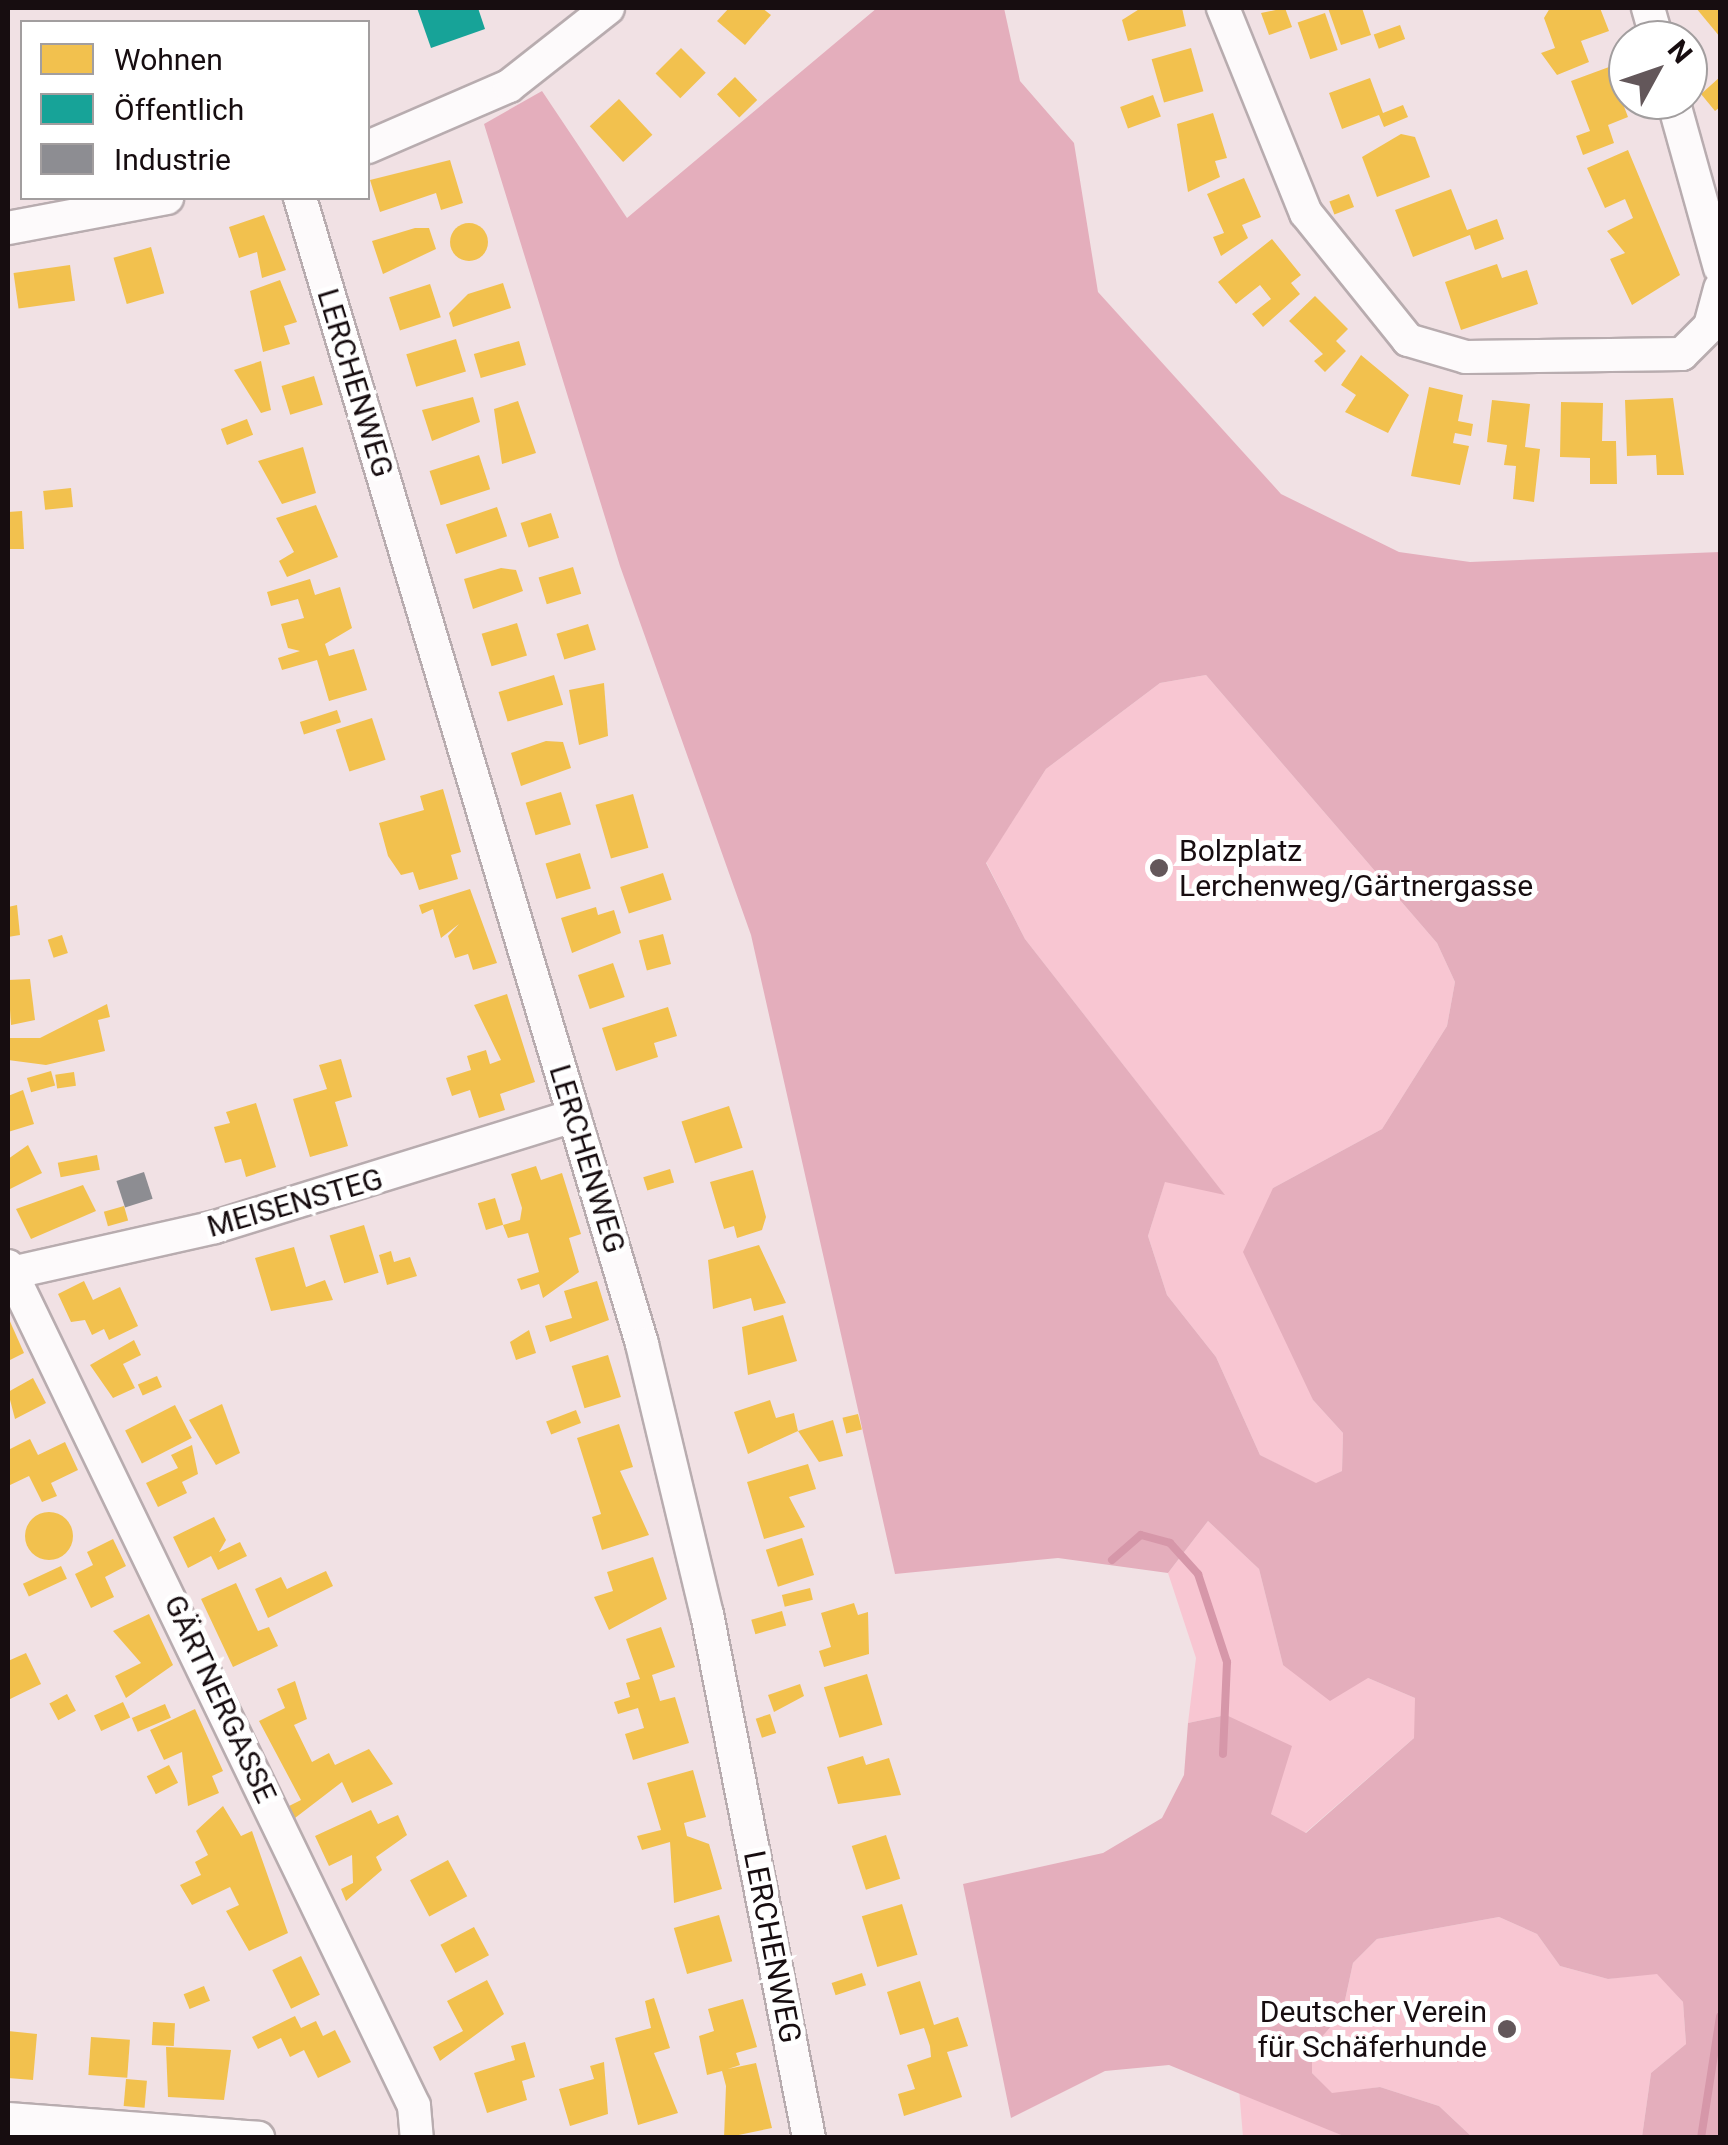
<!DOCTYPE html>
<html>
<head>
<meta charset="utf-8">
<style>
  body { margin:0 }
  #map { position:relative; width:1728px; height:2145px; overflow:hidden; background:#f1e1e4; font-family:Roboto,sans-serif }
  div>[style] { position:absolute }
  .green>* { inset:0; background:#f8c6d2 }
  .forest>* { inset:0; background:#e4aebc }
  .homes>* { inset:0; background:#f2c14e; transform-origin:0 0 }
  .round { border-radius:50% }
  .public>* { inset:0; background:#17a398 }
  .industry>* { inset:0; background:#8d8d92; transform-origin:0 0 }
  .stream>* { height:8px; margin:-4px; padding:0 4px; transform-origin:4px; border-radius:4px; background:#d697a9 }
  .roads { filter:drop-shadow(2px 0 #b8acaf) drop-shadow(-2px 0 #b8acaf) drop-shadow(0 2px #b8acaf) drop-shadow(0 -2px #b8acaf) }
  .minor>* { height:32px; margin:-16px; padding:0 16px; transform-origin:16px; border-radius:16px; background:#fdfafb }
  .dots>* { width:28px; height:28px; translate:-50% -50%; box-sizing:border-box; border:5px solid #fff; border-radius:50% }
  span { translate:-50% -50%; white-space:nowrap; text-align:center; line-height:1.15; -webkit-text-stroke:10px #fff; paint-order:stroke }
  .street-label { font-size:30px; color:#170d10 }
  .poi-label { font-size:30px; color:#170d10 }
  .left { translate:0 -50%; text-align:left }
  .right { translate:-100% -50%; text-align:right }
  .frame { position:absolute; inset:0; border:10px solid #170d10; pointer-events:none }
  .legend { position:absolute; left:20px; top:20px; width:350px; height:180px; box-sizing:border-box; background:#fff; border:2px solid #a29e9f; margin:0; padding:12px 18px; list-style:none; font-size:30px; color:#170d10 }
  .legend li { display:flex; align-items:center; gap:20px; height:50px }
  .legend b { width:50px; border:2px solid #a29e9f }
  .north { position:absolute; left:1608px; top:20px; width:100px; height:100px; box-sizing:border-box; background:#fff; border:2px solid #a29e9f; border-radius:50%; rotate:50deg; font-size:28px; font-weight:700; line-height:40px; text-align:center; color:#170d10 }
  .north::after { content:''; display:block; margin:auto; width:35px; height:45px; background:#63575a; clip-path:polygon(50% 0,100% 100%,50% 72%,0 100%) }
</style>
</head>
<body>
<div id="map">
  <div class="green">
    <i style="clip-path:polygon(1206px 675px,1437px 943px,1455px 982px,1447px 1026px,1382px 1129px,1273px 1188px,1313px 1400px,1343px 1433px,1342px 1471px,1316px 1484px,1260px 1455px,1216px 1357px,1167px 1295px,1148px 1236px,1165px 1181px,1224px 1194px,1025px 939px,986px 862px,1046px 769px,1160px 683px)"></i>
    <i style="clip-path:polygon(1208px 1521px,1259px 1569px,1283px 1665px,1368px 1678px,1415px 1698px,1415px 1737px,1305px 1833px,1271px 1814px,1226px 1715px,1188px 1723px,1196px 1658px,1168px 1573px)"></i>
    <i style="clip-path:polygon(1499px 1917px,1537px 1934px,1560px 1966px,1608px 1979px,1657px 1973px,1683px 2002px,1686px 2044px,1651px 2073px,1642px 2137px,1472px 2137px,1439px 2106px,1380px 2087px,1332px 2094px,1312px 2073px,1312px 2048px,1342px 2014px,1353px 1963px,1377px 1939px)"></i>
    <i style="clip-path:polygon(1239px 2089px,1346px 2137px,1243px 2137px)"></i>
  </div>
  <div class="forest">
    <i style="clip-path:polygon(evenodd,877px 8px,1004px 8px,1020px 81px,1074px 143px,1098px 292px,1281px 494px,1399px 552px,1470px 562px,1720px 552px,1720px 2137px,1642px 2137px,1651px 2073px,1686px 2044px,1683px 2002px,1657px 1974px,1608px 1979px,1560px 1966px,1537px 1934px,1499px 1917px,1377px 1939px,1353px 1963px,1342px 2014px,1312px 2048px,1312px 2073px,1332px 2093px,1380px 2087px,1439px 2106px,1472px 2137px,1346px 2137px,1169px 2065px,1105px 2071px,1011px 2118px,963px 1884px,1103px 1853px,1162px 1818px,1184px 1775px,1188px 1723px,1226px 1715px,1292px 1746px,1271px 1814px,1306px 1833px,1414px 1738px,1415px 1698px,1368px 1678px,1330px 1701px,1283px 1665px,1259px 1569px,1208px 1521px,1168px 1573px,1058px 1558px,895px 1574px,751px 935px,620px 566px,484px 124px,542px 91px,627px 218px,877px 8px,1206px 675px,1437px 943px,1455px 982px,1447px 1026px,1382px 1129px,1273px 1188px,1243px 1252px,1313px 1400px,1343px 1433px,1342px 1471px,1316px 1483px,1260px 1455px,1216px 1357px,1167px 1295px,1148px 1236px,1165px 1182px,1225px 1195px,1025px 939px,986px 863px,1046px 769px,1160px 683px,1206px 675px)"></i>
  </div>
  <div class="homes">
    <i style="clip-path:polygon(729px 8px,762px 8px,771px 15px,745px 45px,717px 21px)"></i>
    <i style="clip-path:polygon(1141px 8px,1182px 8px,1186px 26px,1128px 41px,1122px 20px)"></i>
    <i style="clip-path:polygon(1285px 8px,1292px 27px,1269px 35px,1261px 13px)"></i>
    <i style="clip-path:polygon(1328px 8px,1362px 8px,1371px 35px,1341px 45px)"></i>
    <i style="clip-path:polygon(1550px 8px,1600px 8px,1609px 31px,1581px 41px,1589px 62px,1557px 75px,1541px 53px,1555px 48px,1544px 18px)"></i>
    <i style="clip-path:polygon(1696px 8px,1720px 8px,1720px 37px)"></i>
    <i style="left:1325px;top:13px;width:39px;height:29px;rotate:71deg"></i>
    <i style="left:1400px;top:25px;width:15px;height:28px;rotate:70deg"></i>
    <i style="left:681px;top:48px;width:35px;height:36px;rotate:45deg"></i>
    <i style="left:1191px;top:48px;width:45px;height:41px;rotate:74deg"></i>
    <i style="clip-path:polygon(1609px 67px,1628px 117px,1608px 125px,1614px 143px,1583px 155px,1576px 136px,1590px 131px,1571px 81px)"></i>
    <i style="left:735px;top:77px;width:32px;height:25px;rotate:46deg"></i>
    <i style="clip-path:polygon(1720px 77px,1720px 107px,1715px 111px,1701px 94px)"></i>
    <i style="clip-path:polygon(1370px 78px,1383px 113px,1403px 105px,1408px 117px,1384px 127px,1379px 115px,1342px 129px,1329px 93px)"></i>
    <i style="left:1153px;top:95px;width:23px;height:35px;rotate:70deg"></i>
    <i style="left:619px;top:99px;width:49px;height:40px;rotate:47deg"></i>
    <i style="clip-path:polygon(1213px 113px,1227px 158px,1215px 161px,1220px 177px,1188px 192px,1177px 124px)"></i>
    <i style="clip-path:polygon(1401px 134px,1415px 137px,1430px 177px,1377px 197px,1362px 157px)"></i>
    <i style="clip-path:polygon(1628px 150px,1680px 275px,1632px 305px,1610px 259px,1625px 253px,1607px 231px,1633px 218px,1625px 199px,1605px 208px,1587px 168px)"></i>
    <i style="clip-path:polygon(450px 160px,463px 203px,441px 210px,436px 193px,380px 212px,370px 180px)"></i>
    <i style="clip-path:polygon(1244px 178px,1261px 217px,1242px 225px,1248px 238px,1221px 256px,1213px 237px,1224px 233px,1207px 194px)"></i>
    <i style="clip-path:polygon(1451px 189px,1467px 230px,1497px 219px,1504px 239px,1475px 250px,1470px 235px,1413px 257px,1395px 210px)"></i>
    <i style="left:1349px;top:194px;width:14px;height:21px;rotate:69deg"></i>
    <i style="clip-path:polygon(264px 215px,286px 270px,262px 278px,257px 252px,239px 258px,229px 227px)"></i>
    <i class="round" style="left:450px;top:223px;width:38px;height:38px"></i>
    <i style="clip-path:polygon(415px 228px,429px 228px,436px 249px,383px 274px,372px 241px)"></i>
    <i style="clip-path:polygon(1272px 239px,1301px 275px,1291px 283px,1300px 294px,1263px 327px,1252px 314px,1271px 299px,1260px 285px,1236px 304px,1218px 282px)"></i>
    <i style="left:151px;top:247px;width:48px;height:39px;rotate:74deg"></i>
    <i style="clip-path:polygon(1497px 264px,1502px 278px,1527px 270px,1538px 304px,1461px 330px,1445px 282px)"></i>
    <i style="left:70px;top:265px;width:36px;height:57px;rotate:82deg"></i>
    <i style="clip-path:polygon(280px 280px,297px 322px,284px 326px,290px 344px,263px 352px,250px 291px)"></i>
    <i style="clip-path:polygon(503px 283px,511px 308px,453px 327px,449px 313px,468px 294px)"></i>
    <i style="left:430px;top:284px;width:35px;height:43px;rotate:72deg"></i>
    <i style="clip-path:polygon(1315px 296px,1348px 329px,1336px 341px,1346px 351px,1325px 372px,1314px 361px,1323px 354px,1289px 321px)"></i>
    <i style="left:456px;top:339px;width:34px;height:52px;rotate:73deg"></i>
    <i style="left:519px;top:341px;width:25px;height:47px;rotate:74deg"></i>
    <i style="clip-path:polygon(1361px 355px,1409px 395px,1388px 433px,1345px 412px,1356px 395px,1341px 385px)"></i>
    <i style="clip-path:polygon(261px 361px,271px 410px,261px 413px,234px 370px)"></i>
    <i style="left:314px;top:376px;width:30px;height:34px;rotate:73deg"></i>
    <i style="clip-path:polygon(1429px 387px,1463px 395px,1458px 421px,1473px 424px,1471px 436px,1455px 433px,1453px 443px,1469px 446px,1460px 485px,1411px 476px)"></i>
    <i style="clip-path:polygon(473px 397px,480px 422px,432px 441px,422px 410px)"></i>
    <i style="clip-path:polygon(1673px 398px,1684px 475px,1657px 475px,1656px 455px,1627px 456px,1625px 400px)"></i>
    <i style="clip-path:polygon(1492px 400px,1530px 404px,1525px 447px,1540px 449px,1534px 502px,1513px 499px,1516px 466px,1504px 465px,1507px 445px,1487px 442px)"></i>
    <i style="clip-path:polygon(518px 401px,536px 453px,502px 464px,494px 409px)"></i>
    <i style="clip-path:polygon(1561px 402px,1603px 403px,1602px 441px,1616px 441px,1617px 484px,1590px 484px,1590px 458px,1560px 457px)"></i>
    <i style="left:247px;top:419px;width:17px;height:28px;rotate:69deg"></i>
    <i style="clip-path:polygon(303px 447px,316px 493px,282px 504px,258px 461px)"></i>
    <i style="left:479px;top:455px;width:36px;height:52px;rotate:72deg"></i>
    <i style="left:71px;top:488px;width:19px;height:28px;rotate:84deg"></i>
    <i style="clip-path:polygon(316px 505px,338px 557px,287px 577px,279px 561px,294px 552px,276px 518px)"></i>
    <i style="left:497px;top:507px;width:31px;height:54px;rotate:71deg"></i>
    <i style="clip-path:polygon(22px 511px,24px 549px,8px 549px,8px 512px)"></i>
    <i style="left:551px;top:513px;width:26px;height:32px;rotate:72deg"></i>
    <i style="left:573px;top:567px;width:28px;height:36px;rotate:73deg"></i>
    <i style="clip-path:polygon(501px 568px,516px 570px,523px 591px,473px 609px,464px 579px)"></i>
    <i style="clip-path:polygon(310px 579px,315px 595px,340px 587px,352px 628px,325px 644px,329px 656px,354px 649px,367px 690px,329px 701px,317px 660px,282px 670px,278px 658px,300px 651px,288px 648px,281px 624px,304px 618px,298px 599px,271px 606px,267px 592px)"></i>
    <i style="left:517px;top:623px;width:34px;height:37px;rotate:73deg"></i>
    <i style="left:588px;top:624px;width:27px;height:33px;rotate:73deg"></i>
    <i style="left:554px;top:675px;width:31px;height:58px;rotate:73deg"></i>
    <i style="clip-path:polygon(604px 683px,608px 736px,579px 745px,569px 690px)"></i>
    <i style="left:337px;top:710px;width:13px;height:39px;rotate:72deg"></i>
    <i style="left:372px;top:718px;width:44px;height:38px;rotate:72deg"></i>
    <i style="clip-path:polygon(546px 741px,563px 742px,571px 768px,521px 786px,511px 753px)"></i>
    <i style="clip-path:polygon(443px 789px,461px 852px,451px 855px,458px 879px,419px 890px,413px 872px,401px 875px,388px 856px,379px 823px,424px 810px,420px 796px)"></i>
    <i style="left:561px;top:792px;width:34px;height:37px;rotate:73deg"></i>
    <i style="left:633px;top:794px;width:56px;height:39px;rotate:74deg"></i>
    <i style="left:580px;top:853px;width:37px;height:36px;rotate:73deg"></i>
    <i style="left:663px;top:873px;width:28px;height:45px;rotate:72deg"></i>
    <i style="clip-path:polygon(470px 889px,497px 963px,473px 970px,468px 954px,455px 958px,448px 936px,459px 924px,441px 938px,433px 909px,422px 914px,419px 905px)"></i>
    <i style="clip-path:polygon(17px 905px,20px 935px,8px 937px,8px 907px)"></i>
    <i style="clip-path:polygon(596px 907px,598px 915px,614px 910px,621px 933px,572px 953px,561px 918px)"></i>
    <i style="left:663px;top:934px;width:31px;height:25px;rotate:75deg"></i>
    <i style="left:62px;top:935px;width:19px;height:15px;rotate:72deg"></i>
    <i style="left:613px;top:963px;width:36px;height:37px;rotate:71deg"></i>
    <i style="clip-path:polygon(30px 979px,35px 1020px,11px 1025px,8px 980px)"></i>
    <i style="clip-path:polygon(507px 994px,535px 1082px,500px 1094px,505px 1110px,479px 1118px,470px 1090px,452px 1096px,446px 1078px,471px 1070px,467px 1056px,486px 1050px,490px 1064px,501px 1060px,474px 1005px)"></i>
    <i style="clip-path:polygon(107px 1004px,110px 1017px,98px 1020px,105px 1051px,46px 1065px,8px 1060px,8px 1038px,40px 1038px)"></i>
    <i style="clip-path:polygon(668px 1007px,677px 1036px,654px 1043px,658px 1057px,616px 1071px,602px 1028px)"></i>
    <i style="clip-path:polygon(341px 1059px,352px 1097px,335px 1102px,348px 1146px,310px 1157px,293px 1099px,327px 1089px,319px 1065px)"></i>
    <i style="left:51px;top:1071px;width:15px;height:25px;rotate:74deg"></i>
    <i style="left:74px;top:1072px;width:14px;height:19px;rotate:82deg"></i>
    <i style="clip-path:polygon(23px 1090px,34px 1124px,8px 1132px,8px 1096px)"></i>
    <i style="clip-path:polygon(256px 1103px,276px 1167px,246px 1177px,241px 1159px,225px 1163px,214px 1127px,230px 1123px,226px 1112px)"></i>
    <i style="left:729px;top:1106px;width:44px;height:50px;rotate:72deg"></i>
    <i style="clip-path:polygon(28px 1145px,42px 1173px,8px 1190px,8px 1159px)"></i>
    <i style="left:97px;top:1155px;width:15px;height:40px;rotate:79deg"></i>
    <i style="clip-path:polygon(536px 1166px,541px 1180px,562px 1173px,581px 1234px,569px 1238px,579px 1272px,543px 1298px,539px 1284px,521px 1290px,517px 1279px,539px 1272px,528px 1233px,508px 1238px,503px 1225px,520px 1220px,522px 1208px,511px 1174px)"></i>
    <i style="left:670px;top:1169px;width:14px;height:28px;rotate:73deg"></i>
    <i style="clip-path:polygon(753px 1170px,766px 1217px,762px 1230px,737px 1238px,734px 1226px,724px 1229px,710px 1182px)"></i>
    <i style="clip-path:polygon(83px 1185px,96px 1211px,31px 1239px,16px 1209px)"></i>
    <i style="left:495px;top:1198px;width:28px;height:18px;rotate:73deg"></i>
    <i style="left:124px;top:1206px;width:15px;height:21px;rotate:74deg"></i>
    <i style="left:364px;top:1225px;width:50px;height:36px;rotate:73deg"></i>
    <i style="clip-path:polygon(759px 1245px,786px 1303px,754px 1311px,751px 1298px,713px 1309px,708px 1260px)"></i>
    <i style="clip-path:polygon(294px 1247px,306px 1287px,325px 1280px,333px 1300px,271px 1311px,255px 1258px)"></i>
    <i style="clip-path:polygon(391px 1251px,394px 1262px,410px 1257px,417px 1276px,387px 1285px,379px 1255px)"></i>
    <i style="clip-path:polygon(84px 1281px,93px 1300px,120px 1287px,138px 1326px,109px 1340px,104px 1329px,92px 1335px,85px 1320px,71px 1322px,58px 1294px)"></i>
    <i style="clip-path:polygon(597px 1281px,609px 1320px,550px 1342px,545px 1326px,572px 1318px,564px 1291px)"></i>
    <i style="clip-path:polygon(783px 1315px,797px 1361px,748px 1375px,742px 1327px)"></i>
    <i style="clip-path:polygon(8px 1317px,24px 1353px,8px 1361px)"></i>
    <i style="clip-path:polygon(529px 1330px,536px 1353px,516px 1360px,510px 1342px)"></i>
    <i style="clip-path:polygon(134px 1340px,141px 1355px,123px 1364px,135px 1388px,113px 1398px,90px 1365px)"></i>
    <i style="left:608px;top:1355px;width:44px;height:38px;rotate:73deg"></i>
    <i style="left:157px;top:1376px;width:12px;height:21px;rotate:66deg"></i>
    <i style="clip-path:polygon(33px 1378px,46px 1403px,15px 1419px,8px 1392px)"></i>
    <i style="clip-path:polygon(770px 1400px,776px 1418px,794px 1413px,798px 1431px,748px 1454px,734px 1412px)"></i>
    <i style="clip-path:polygon(222px 1404px,240px 1453px,216px 1465px,189px 1420px)"></i>
    <i style="left:175px;top:1405px;width:37px;height:56px;rotate:63deg"></i>
    <i style="left:576px;top:1410px;width:14px;height:32px;rotate:69deg"></i>
    <i style="left:858px;top:1414px;width:16px;height:16px;rotate:76deg"></i>
    <i style="clip-path:polygon(833px 1420px,843px 1456px,819px 1462px,798px 1431px)"></i>
    <i style="clip-path:polygon(619px 1424px,633px 1467px,620px 1471px,649px 1535px,602px 1550px,592px 1517px,601px 1514px,577px 1438px)"></i>
    <i style="clip-path:polygon(30px 1439px,38px 1455px,65px 1442px,78px 1470px,51px 1483px,57px 1496px,42px 1502px,29px 1476px,8px 1486px,8px 1450px)"></i>
    <i style="clip-path:polygon(192px 1445px,198px 1474px,182px 1482px,187px 1493px,158px 1507px,146px 1483px,178px 1468px,171px 1455px)"></i>
    <i style="clip-path:polygon(808px 1464px,816px 1489px,789px 1497px,805px 1527px,764px 1539px,747px 1482px)"></i>
    <i class="round" style="left:25px;top:1512px;width:48px;height:48px"></i>
    <i style="clip-path:polygon(214px 1517px,226px 1540px,219px 1552px,240px 1542px,247px 1556px,218px 1570px,211px 1556px,188px 1568px,173px 1537px)"></i>
    <i style="left:802px;top:1538px;width:39px;height:38px;rotate:72deg"></i>
    <i style="clip-path:polygon(113px 1539px,126px 1566px,105px 1577px,114px 1597px,91px 1608px,75px 1574px,93px 1565px,87px 1552px)"></i>
    <i style="clip-path:polygon(653px 1557px,667px 1599px,609px 1630px,594px 1597px,613px 1591px,607px 1572px)"></i>
    <i style="left:61px;top:1566px;width:14px;height:42px;rotate:65deg"></i>
    <i style="clip-path:polygon(326px 1571px,333px 1586px,268px 1618px,255px 1589px,281px 1577px,287px 1589px)"></i>
    <i style="clip-path:polygon(236px 1583px,258px 1631px,269px 1627px,278px 1646px,233px 1667px,201px 1599px)"></i>
    <i style="left:810px;top:1588px;width:12px;height:29px;rotate:76deg"></i>
    <i style="clip-path:polygon(854px 1603px,858px 1615px,868px 1612px,869px 1654px,824px 1667px,819px 1651px,831px 1647px,821px 1613px)"></i>
    <i style="left:782px;top:1611px;width:15px;height:32px;rotate:74deg"></i>
    <i style="clip-path:polygon(149px 1614px,173px 1665px,126px 1698px,115px 1676px,141px 1663px,113px 1631px)"></i>
    <i style="clip-path:polygon(661px 1627px,675px 1667px,652px 1675px,660px 1701px,675px 1697px,689px 1743px,633px 1760px,625px 1734px,644px 1728px,638px 1708px,618px 1714px,614px 1702px,630px 1697px,626px 1683px,640px 1679px,626px 1639px)"></i>
    <i style="clip-path:polygon(26px 1653px,41px 1684px,8px 1700px,8px 1661px)"></i>
    <i style="left:867px;top:1674px;width:53px;height:45px;rotate:73deg"></i>
    <i style="clip-path:polygon(295px 1681px,307px 1719px,294px 1725px,312px 1762px,329px 1753px,335px 1765px,369px 1749px,393px 1784px,352px 1803px,342px 1782px,295px 1818px,289px 1806px,301px 1800px,259px 1721px,285px 1708px,277px 1689px)"></i>
    <i style="clip-path:polygon(800px 1684px,804px 1696px,774px 1712px,768px 1695px)"></i>
    <i style="left:67px;top:1694px;width:19px;height:20px;rotate:62deg"></i>
    <i style="left:123px;top:1702px;width:17px;height:32px;rotate:65deg"></i>
    <i style="left:165px;top:1704px;width:15px;height:36px;rotate:67deg"></i>
    <i style="clip-path:polygon(195px 1709px,223px 1771px,212px 1776px,219px 1793px,188px 1806px,182px 1752px,164px 1760px,150px 1730px)"></i>
    <i style="left:770px;top:1714px;width:20px;height:15px;rotate:72deg"></i>
    <i style="clip-path:polygon(863px 1756px,866px 1765px,889px 1758px,901px 1795px,838px 1804px,827px 1767px)"></i>
    <i style="left:169px;top:1765px;width:20px;height:25px;rotate:63deg"></i>
    <i style="clip-path:polygon(693px 1770px,706px 1817px,684px 1823px,687px 1836px,709px 1844px,722px 1889px,674px 1903px,670px 1842px,642px 1850px,637px 1836px,661px 1830px,647px 1783px)"></i>
    <i style="clip-path:polygon(223px 1806px,241px 1836px,252px 1831px,288px 1933px,249px 1951px,226px 1911px,239px 1905px,230px 1887px,192px 1905px,180px 1885px,201px 1875px,195px 1862px,208px 1855px,196px 1831px)"></i>
    <i style="clip-path:polygon(371px 1810px,378px 1824px,398px 1815px,407px 1835px,376px 1857px,382px 1870px,346px 1901px,341px 1889px,353px 1883px,352px 1855px,329px 1866px,315px 1836px)"></i>
    <i style="left:886px;top:1835px;width:46px;height:36px;rotate:72deg"></i>
    <i style="left:448px;top:1860px;width:41px;height:43px;rotate:62deg"></i>
    <i style="left:902px;top:1904px;width:53px;height:42px;rotate:73deg"></i>
    <i style="left:719px;top:1915px;width:48px;height:47px;rotate:74deg"></i>
    <i style="left:474px;top:1927px;width:32px;height:38px;rotate:62deg"></i>
    <i style="left:301px;top:1956px;width:43px;height:32px;rotate:64deg"></i>
    <i style="left:862px;top:1973px;width:13px;height:32px;rotate:72deg"></i>
    <i style="clip-path:polygon(487px 1980px,504px 2014px,440px 2061px,433px 2047px,463px 2031px,447px 2001px)"></i>
    <i style="clip-path:polygon(920px 1981px,934px 2025px,958px 2017px,968px 2046px,947px 2052px,962px 2097px,904px 2116px,898px 2094px,915px 2089px,907px 2065px,931px 2057px,930px 2046px,924px 2028px,900px 2035px,887px 1992px)"></i>
    <i style="left:204px;top:1986px;width:16px;height:22px;rotate:68deg"></i>
    <i style="clip-path:polygon(654px 1998px,670px 2048px,654px 2053px,678px 2113px,638px 2125px,615px 2038px,651px 2028px,645px 2001px)"></i>
    <i style="clip-path:polygon(743px 1999px,757px 2047px,736px 2053px,740px 2065px,728px 2069px,756px 2063px,772px 2128px,724px 2138px,726px 2086px,722px 2071px,707px 2075px,699px 2036px,714px 2031px,708px 2009px)"></i>
    <i style="clip-path:polygon(295px 2016px,301px 2028px,316px 2021px,323px 2036px,335px 2030px,351px 2062px,318px 2078px,304px 2050px,290px 2057px,281px 2038px,258px 2049px,252px 2037px)"></i>
    <i style="left:153px;top:2022px;width:22px;height:23px;rotate:3deg"></i>
    <i style="clip-path:polygon(8px 2031px,37px 2034px,33px 2080px,8px 2078px)"></i>
    <i style="left:91px;top:2037px;width:39px;height:38px;rotate:4deg"></i>
    <i style="clip-path:polygon(525px 2042px,535px 2077px,522px 2081px,527px 2100px,487px 2113px,474px 2073px,515px 2060px,511px 2046px)"></i>
    <i style="clip-path:polygon(166px 2047px,231px 2050px,224px 2100px,168px 2097px)"></i>
    <i style="clip-path:polygon(604px 2062px,608px 2114px,570px 2126px,559px 2089px,594px 2079px,590px 2066px)"></i>
    <i style="left:126px;top:2079px;width:21px;height:27px;rotate:5deg"></i>
  </div>
  <div class="public">
    <i style="clip-path:polygon(417px 8px,478px 8px,485px 29px,431px 48px)"></i>
  </div>
  <div class="industry">
    <i style="left:144px;top:1172px;width:28px;height:29px;rotate:72deg"></i>
  </div>
  <div class="stream">
    <i style="left:1112px;top:1560px;width:38px;rotate:-41deg"></i>
    <i style="left:1141px;top:1535px;width:30px;rotate:15deg"></i>
    <i style="left:1170px;top:1543px;width:42px;rotate:47.9deg"></i>
    <i style="left:1198px;top:1574px;width:93px;rotate:71.8deg"></i>
    <i style="left:1227px;top:1662px;width:92px;rotate:92.5deg"></i>
    <i style="left:1701px;top:2138px;width:123px;rotate:-81.1deg"></i>
  </div>
  <div class="roads">
    <div class="minor">
      <i style="left:1223px;top:8px;width:221px;rotate:68deg"></i>
      <i style="left:1306px;top:213px;width:163px;rotate:51.2deg"></i>
      <i style="left:1408px;top:340px;width:60px;rotate:16.3deg"></i>
      <i style="left:1466px;top:357px;width:216px;rotate:-0.8deg"></i>
      <i style="left:1682px;top:354px;width:40px;rotate:-45deg"></i>
      <i style="left:1710px;top:326px;width:39px;rotate:-75deg"></i>
      <i style="left:1648px;top:8px;width:33px;rotate:74deg"></i>
      <i style="left:1673px;top:100px;width:174px;rotate:74.4deg"></i>
      <i style="left:368px;top:147px;width:154px;rotate:-23.4deg"></i>
      <i style="left:509px;top:86px;width:126px;rotate:-38.2deg"></i>
      <i style="left:300px;top:198px;width:1196px;rotate:73.38deg"></i>
      <i style="left:642px;top:1344px;width:278px;rotate:76.5deg"></i>
      <i style="left:707px;top:1614px;width:534px;rotate:78.98deg"></i>
      <i style="left:8px;top:228px;width:162px;rotate:-10.7deg"></i>
      <i style="left:8px;top:1266px;width:933px;rotate:64.2deg"></i>
      <i style="left:414px;top:2106px;width:32px;rotate:85deg"></i>
      <i style="left:11px;top:1273px;width:209px;rotate:-12.7deg"></i>
      <i style="left:215px;top:1227px;width:376px;rotate:-17.2deg"></i>
      <i style="left:8px;top:2119px;width:251px;rotate:4.3deg"></i>
    </div>
  </div>
  <div class="dots">
    <i style="left:1159px;top:868px;background:#63575a"></i>
    <i style="left:1507px;top:2029px;background:#63575a"></i>
  </div>
  <div class="street-label">
    <span style="left:355px;top:383px;rotate:73deg">LERCHENWEG</span>
    <span style="left:587px;top:1159px;rotate:73deg">LERCHENWEG</span>
    <span style="left:295px;top:1203px;rotate:-16deg">MEISENSTEG</span>
    <span style="left:220px;top:1699px;rotate:65deg">GÄRTNERGASSE</span>
    <span style="left:772px;top:1947px;rotate:79deg">LERCHENWEG</span>
  </div>
  <div class="poi-label">
    <span class="left" style="left:1179px;top:868px">Bolzplatz<br>Lerchenweg/Gärtnergasse</span>
    <span class="right" style="left:1487px;top:2029px">Deutscher Verein<br>für Schäferhunde</span>
  </div>
  <div class="frame"></div>
  <ul class="legend">
  <li><b style="height:28px;background:#f2c14e"></b>Wohnen</li>
  <li><b style="height:28px;background:#17a398"></b>Öffentlich</li>
  <li><b style="height:28px;background:#8d8d92"></b>Industrie</li>
  </ul>
  <div class="north">N</div>
</div>
</body>
</html>
